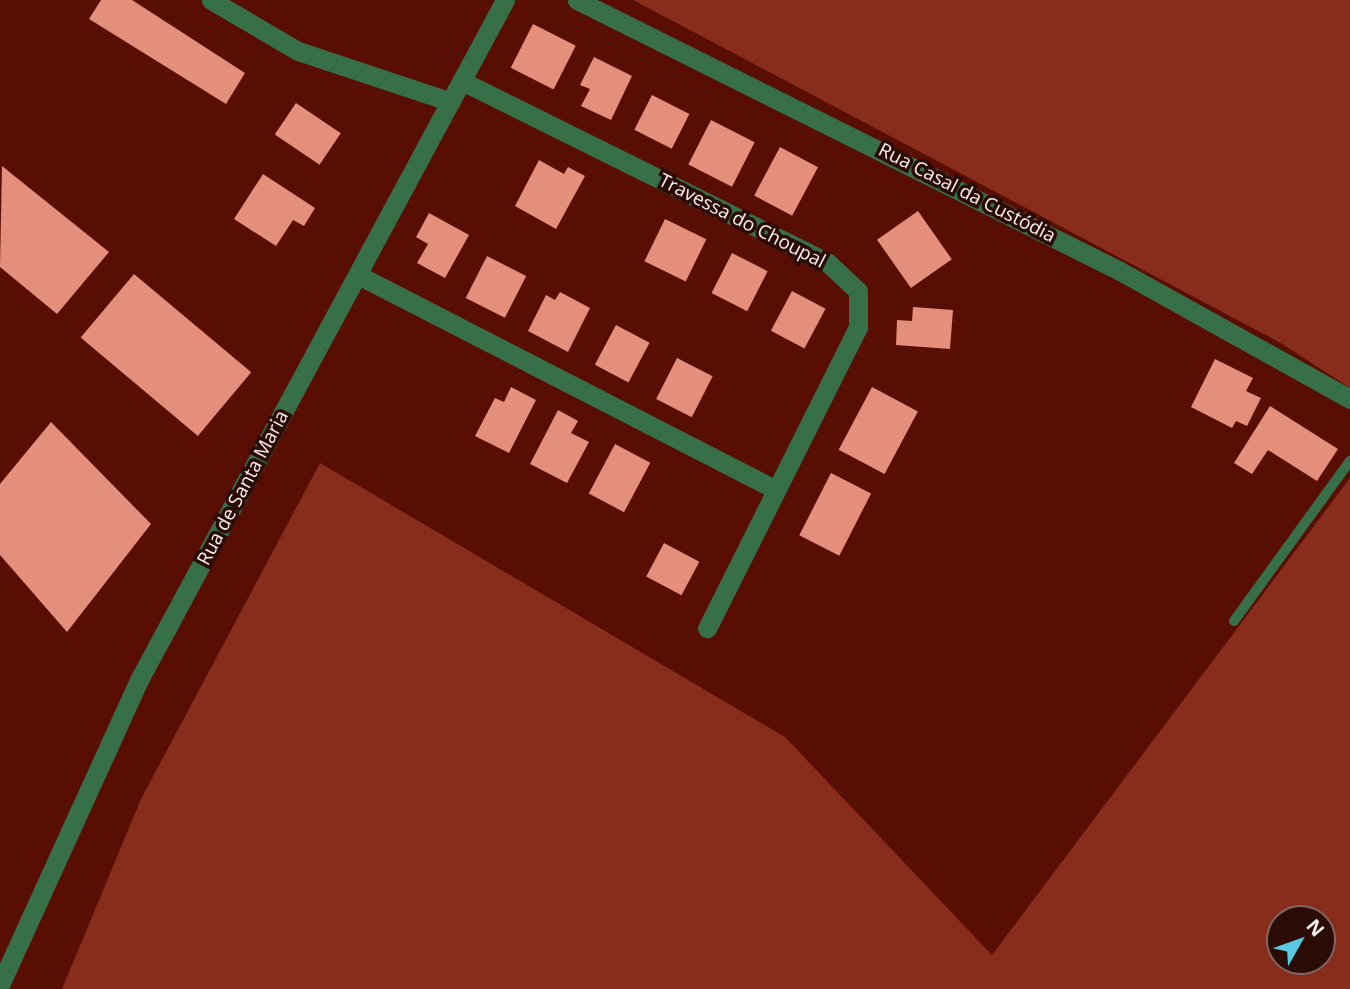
<!DOCTYPE html>
<html>
<head>
<meta charset="utf-8">
<style>
  body { margin:0 }
  #map { position:relative; width:1350px; height:989px; overflow:hidden; background:#590e03; font-family:"Open Sans",sans-serif }
  div>[style] { position:absolute }
  .green>* { inset:0; background:#882c1c }
  .building>* { inset:0; background:#e48e7c; transform-origin:0 0 }
  .service>* { height:10px; margin:-5px; padding:0 5px; transform-origin:5px; border-radius:5px; background:#376f49 }
  .minor>* { height:19px; margin:-9.5px; padding:0 9.5px; transform-origin:9.5px; border-radius:9.5px; background:#376f49 }
  .tertiary>* { height:19px; margin:-9.5px; padding:0 9.5px; transform-origin:9.5px; border-radius:9.5px; background:#376f49 }
  span { translate:-50% -50%; white-space:nowrap; text-align:center; line-height:1.15; -webkit-text-stroke:7px #2b0b06; paint-order:stroke }
  .street-label { font-size:19px; color:#faf0ee }
  .north { position:absolute; left:1266px; top:905px; width:70px; height:70px; box-sizing:border-box; background:#2b0b06; border:2px solid #7e6763; border-radius:50%; rotate:50deg; font-size:19px; font-weight:700; line-height:28px; text-align:center; color:#faf0ee }
  .north::after { content:''; display:block; margin:auto; width:24px; height:32px; background:#56cae0; clip-path:polygon(50% 0,100% 100%,50% 72%,0 100%) }
</style>
</head>
<body>
<div id="map">
  <div class="green">
    <i style="clip-path:polygon(633px 0,1350px 0,1350px 388px,1279px 342px)"></i>
    <i style="clip-path:polygon(evenodd,320px 463px,785px 737px,992px 955px,1350px 478px,1350px 989px,62px 989px,141px 799px,320px 463px,1280px 919px,1322px 919px,1322px 961px,1280px 961px,1280px 919px)"></i>
  </div>
  <div class="building">
    <i style="clip-path:polygon(101px 0,132px 0,245px 73px,226px 104px,89px 19px)"></i>
    <i style="left:533px;top:24px;width:48px;height:49px;rotate:27deg"></i>
    <i style="clip-path:polygon(594px 57px,632px 76px,611px 120px,581px 106px,590px 89px,580px 85px)"></i>
    <i style="left:652px;top:95px;width:42px;height:39px;rotate:27deg"></i>
    <i style="left:296px;top:103px;width:54px;height:38px;rotate:34deg"></i>
    <i style="left:711px;top:120px;width:49px;height:50px;rotate:27deg"></i>
    <i style="left:780px;top:147px;width:43px;height:55px;rotate:28deg"></i>
    <i style="clip-path:polygon(539px 160px,564px 174px,568px 167px,585px 176px,556px 229px,515px 206px)"></i>
    <i style="clip-path:polygon(2px 166px,109px 252px,57px 314px,0 267px)"></i>
    <i style="clip-path:polygon(263px 174px,315px 208px,304px 226px,293px 220px,276px 246px,234px 219px)"></i>
    <i style="left:918px;top:211px;width:59px;height:50px;rotate:55deg"></i>
    <i style="clip-path:polygon(429px 213px,469px 235px,445px 278px,417px 263px,428px 244px,416px 237px)"></i>
    <i style="left:665px;top:219px;width:46px;height:47px;rotate:26deg"></i>
    <i style="left:732px;top:253px;width:40px;height:45px;rotate:27deg"></i>
    <i style="left:487px;top:256px;width:44px;height:47px;rotate:27deg"></i>
    <i style="left:134px;top:274px;width:153px;height:83px;rotate:40deg"></i>
    <i style="left:792px;top:291px;width:38px;height:45px;rotate:28deg"></i>
    <i style="clip-path:polygon(560px 292px,590px 308px,568px 352px,528px 331px,546px 295px,555px 300px)"></i>
    <i style="clip-path:polygon(913px 307px,953px 310px,950px 349px,896px 345px,897px 320px,912px 321px)"></i>
    <i style="left:616px;top:325px;width:38px;height:45px;rotate:28deg"></i>
    <i style="left:677px;top:358px;width:40px;height:46px;rotate:27deg"></i>
    <i style="clip-path:polygon(1215px 359px,1253px 378px,1246px 391px,1261px 398px,1247px 426px,1236px 421px,1232px 428px,1191px 407px)"></i>
    <i style="clip-path:polygon(511px 387px,536px 400px,509px 453px,475px 436px,495px 398px,504px 402px)"></i>
    <i style="left:872px;top:387px;width:52px;height:71px;rotate:28deg"></i>
    <i style="clip-path:polygon(1270px 406px,1338px 449px,1317px 481px,1268px 450px,1252px 474px,1234px 463px)"></i>
    <i style="clip-path:polygon(558px 410px,578px 421px,571px 433px,589px 442px,567px 483px,530px 464px)"></i>
    <i style="clip-path:polygon(51px 422px,151px 524px,67px 632px,0 555px,0 484px)"></i>
    <i style="left:615px;top:444px;width:40px;height:56px;rotate:28deg"></i>
    <i style="left:831px;top:473px;width:45px;height:70px;rotate:27deg"></i>
    <i style="left:664px;top:543px;width:40px;height:38px;rotate:28deg"></i>
  </div>
  <div class="service">
    <i style="left:1234px;top:621px;width:198px;rotate:-54.1deg"></i>
  </div>
  <div class="minor">
    <i style="left:211px;top:0;width:101px;rotate:30.4deg"></i>
    <i style="left:298px;top:51px;width:161px;rotate:18.4deg"></i>
    <i style="left:577px;top:0;width:607px;rotate:26.52deg"></i>
    <i style="left:1120px;top:271px;width:263px;rotate:29.1deg"></i>
    <i style="left:462px;top:81px;width:407px;rotate:26.4deg"></i>
    <i style="left:827px;top:262px;width:42px;rotate:43.1deg"></i>
    <i style="left:858px;top:291px;width:36px;rotate:90deg"></i>
    <i style="left:858px;top:327px;width:337px;rotate:116.6deg"></i>
    <i style="left:358px;top:275px;width:470px;rotate:27.2deg"></i>
  </div>
  <div class="tertiary">
    <i style="left:0;top:985px;width:335px;rotate:-65.5deg"></i>
    <i style="left:139px;top:680px;width:772px;rotate:-61.71deg"></i>
  </div>
  <div class="street-label">
    <span style="left:967px;top:193px;rotate:27deg">Rua Casal da Custódia</span>
    <span style="left:742px;top:221px;rotate:27deg">Travessa do Choupal</span>
    <span style="left:243px;top:488px;rotate:-62deg">Rua de Santa Maria</span>
  </div>
  <div class="north">N</div>
</div>
</body>
</html>
